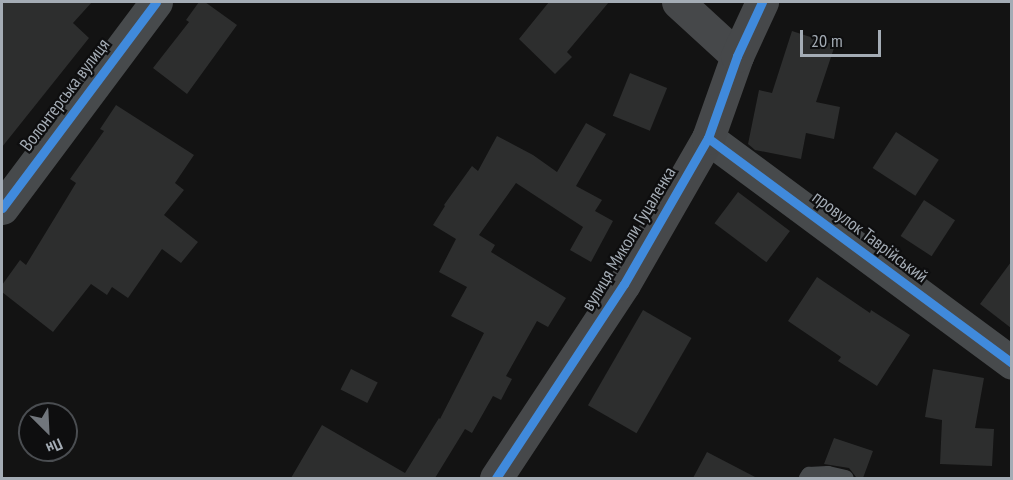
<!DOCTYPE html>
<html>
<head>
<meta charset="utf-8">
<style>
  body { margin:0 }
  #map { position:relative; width:1013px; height:480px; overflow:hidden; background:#131313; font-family:"PT Sans Narrow",sans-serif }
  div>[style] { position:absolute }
  .building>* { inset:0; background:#2d2e2e; transform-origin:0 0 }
  .lane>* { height:16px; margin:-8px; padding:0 8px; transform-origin:8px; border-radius:8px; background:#474a4c }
  .street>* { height:33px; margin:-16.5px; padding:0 16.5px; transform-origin:16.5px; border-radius:16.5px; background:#474a4c }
  .secondary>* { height:33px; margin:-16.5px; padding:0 16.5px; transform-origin:16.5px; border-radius:16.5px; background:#46484a }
  .cycleway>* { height:9px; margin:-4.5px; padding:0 4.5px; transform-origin:4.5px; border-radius:4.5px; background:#408adc }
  span { translate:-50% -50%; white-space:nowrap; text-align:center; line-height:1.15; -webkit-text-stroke:4.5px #0e0e0f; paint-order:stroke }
  .street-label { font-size:18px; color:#a4acb5 }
  .frame { position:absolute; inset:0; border:3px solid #a4acb5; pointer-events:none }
  .north { position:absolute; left:18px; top:402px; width:60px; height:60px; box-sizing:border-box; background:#0e0e0f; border:2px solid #4a4d51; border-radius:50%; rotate:156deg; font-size:16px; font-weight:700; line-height:24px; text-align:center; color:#a4acb5 }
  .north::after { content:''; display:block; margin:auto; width:21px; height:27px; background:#71767c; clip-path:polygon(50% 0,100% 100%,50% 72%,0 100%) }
  .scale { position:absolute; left:800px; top:30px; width:81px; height:27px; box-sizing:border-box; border:3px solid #a4acb5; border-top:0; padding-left:8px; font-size:18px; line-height:21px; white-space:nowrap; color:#a4acb5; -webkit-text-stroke:4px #0e0e0f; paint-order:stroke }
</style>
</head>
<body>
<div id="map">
  <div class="building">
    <i style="clip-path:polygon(2px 2px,92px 2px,73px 23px,89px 38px,2px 147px)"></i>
    <i style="clip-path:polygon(199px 2px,205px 2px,237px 25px,187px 94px,153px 68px,189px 22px,186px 20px)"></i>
    <i style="clip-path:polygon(549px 2px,609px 2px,567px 52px,572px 57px,555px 74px,519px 39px)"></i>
    <i style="clip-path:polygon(792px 31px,835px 45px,816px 102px,840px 107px,834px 139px,806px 133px,801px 159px,755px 150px,748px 144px,759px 90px,772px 93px)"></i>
    <i style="left:630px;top:73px;width:40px;height:46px;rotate:22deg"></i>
    <i style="clip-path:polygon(116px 105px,194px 155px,175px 183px,184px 190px,164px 215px,198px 242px,181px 263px,162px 249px,128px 298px,112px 287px,107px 295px,91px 284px,53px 332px,2px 292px,2px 285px,20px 260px,26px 265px,76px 183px,70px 179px,104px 131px,100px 129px)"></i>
    <i style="clip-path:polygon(586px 123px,606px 134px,576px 186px,602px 200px,595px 211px,613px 221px,591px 262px,570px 250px,583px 227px,516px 183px,479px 235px,495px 245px,491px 252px,566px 298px,548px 327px,537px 321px,506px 376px,512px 379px,501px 400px,493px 396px,472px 433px,465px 429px,435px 478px,291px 478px,322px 425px,405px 473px,439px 418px,440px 419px,484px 333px,451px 316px,467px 287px,439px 272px,456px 239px,433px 225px,445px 206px,444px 205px,472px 166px,478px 171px,497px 136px,533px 155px,557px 172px)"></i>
    <i style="left:896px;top:132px;width:51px;height:43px;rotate:33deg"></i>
    <i style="left:738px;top:192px;width:65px;height:39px;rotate:37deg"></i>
    <i style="left:924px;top:200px;width:37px;height:43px;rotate:33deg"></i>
    <i style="clip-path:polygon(1011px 262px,1011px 328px,980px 304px)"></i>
    <i style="clip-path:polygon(817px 277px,870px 313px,871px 310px,910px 335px,877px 386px,838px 361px,841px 357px,788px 321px)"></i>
    <i style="left:643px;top:310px;width:56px;height:110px;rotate:30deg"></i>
    <i style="left:351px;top:369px;width:30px;height:23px;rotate:27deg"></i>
    <i style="clip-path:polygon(933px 369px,984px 378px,975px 428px,994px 429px,992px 466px,940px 464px,942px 420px,925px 417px)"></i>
    <i style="clip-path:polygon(834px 438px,873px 451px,863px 478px,856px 477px,849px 468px,824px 464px)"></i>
    <i style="clip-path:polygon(707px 452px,757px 478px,693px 478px)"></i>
  </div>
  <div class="lane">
    <i style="left:807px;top:478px;width:4px;rotate:-56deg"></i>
    <i style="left:809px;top:475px;width:19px;rotate:-3deg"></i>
    <i style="left:828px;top:474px;width:18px;rotate:13deg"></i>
  </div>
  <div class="street">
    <i style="left:708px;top:138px;width:378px;rotate:36.5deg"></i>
    <i style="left:2px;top:208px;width:257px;rotate:-53.2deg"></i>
  </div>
  <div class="secondary">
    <i style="left:678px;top:2px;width:80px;rotate:42.5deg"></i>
    <i style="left:496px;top:478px;width:232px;rotate:-56.6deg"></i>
    <i style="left:624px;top:284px;width:168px;rotate:-60.1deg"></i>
    <i style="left:708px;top:138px;width:87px;rotate:-70.5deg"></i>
    <i style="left:737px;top:56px;width:60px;rotate:-65.2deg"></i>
  </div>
  <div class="cycleway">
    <i style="left:708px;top:138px;width:378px;rotate:36.5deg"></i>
    <i style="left:2px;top:208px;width:257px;rotate:-53.2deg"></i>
    <i style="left:496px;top:478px;width:232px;rotate:-56.6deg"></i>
    <i style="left:624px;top:284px;width:168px;rotate:-60.1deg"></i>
    <i style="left:708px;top:138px;width:87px;rotate:-70.5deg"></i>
    <i style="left:737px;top:56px;width:60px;rotate:-65.2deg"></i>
  </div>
  <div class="street-label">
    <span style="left:65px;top:95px;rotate:-53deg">Волонтерська вулиця</span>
    <span style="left:870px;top:237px;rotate:37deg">провулок Таврійський</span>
    <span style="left:629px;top:239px;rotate:-59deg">вулиця Миколи Гуцаленка</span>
  </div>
  <div class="frame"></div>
  <div class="north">Пн</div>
  <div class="scale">20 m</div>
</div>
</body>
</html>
